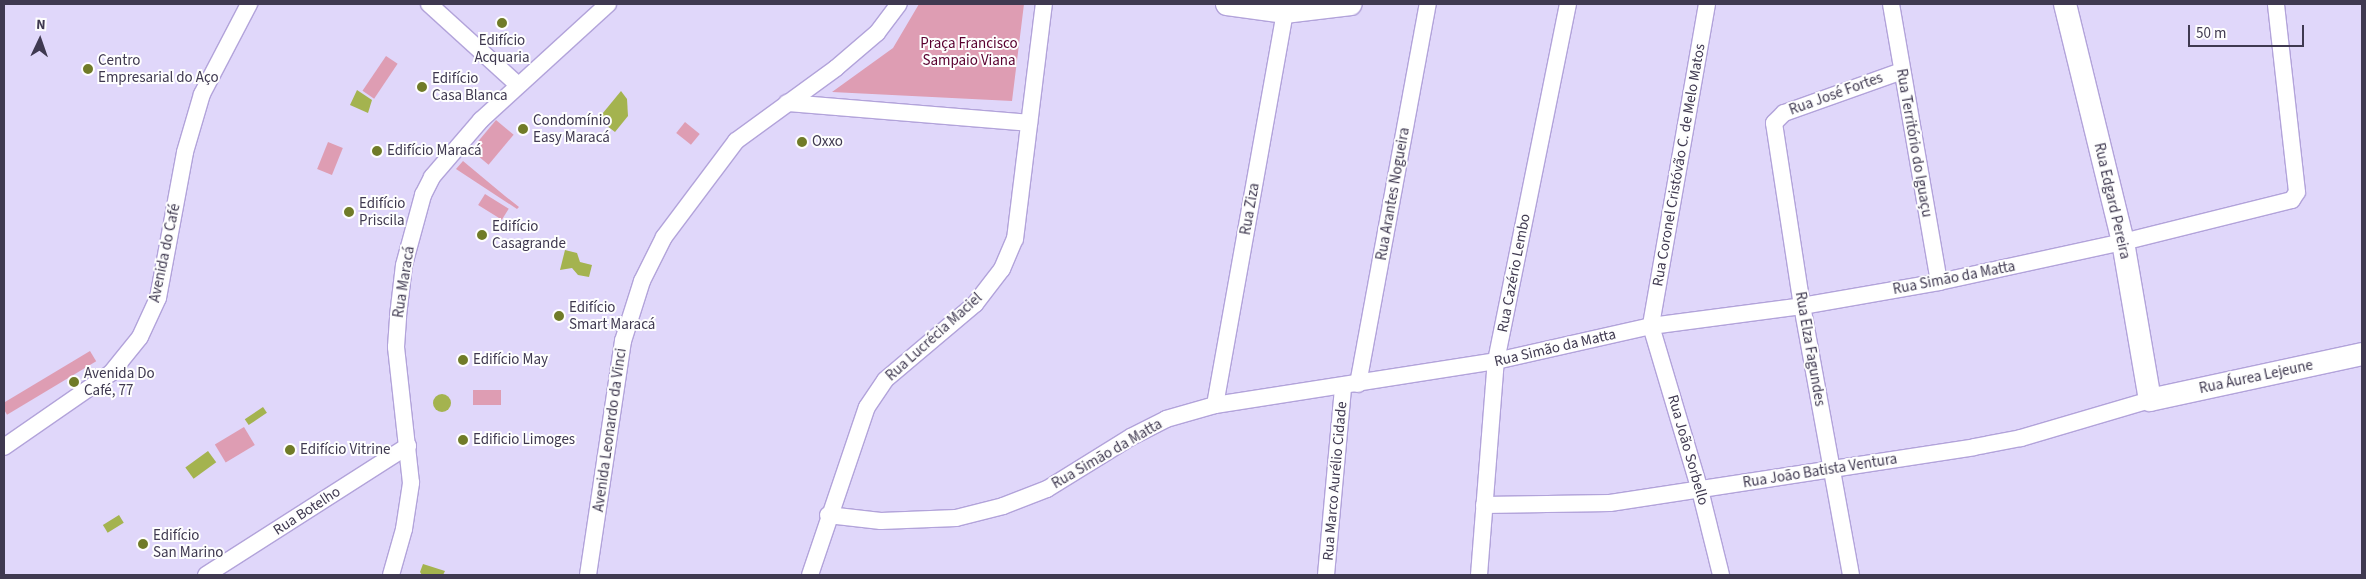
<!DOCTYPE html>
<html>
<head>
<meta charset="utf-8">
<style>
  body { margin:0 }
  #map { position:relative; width:2366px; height:579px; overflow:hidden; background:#e0d7fa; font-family:"Source Sans 3",sans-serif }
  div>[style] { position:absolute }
  .green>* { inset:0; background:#de9db3; transform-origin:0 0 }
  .water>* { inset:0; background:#a4b34f; transform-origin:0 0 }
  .round { border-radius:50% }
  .roads { filter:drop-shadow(1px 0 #b2a3da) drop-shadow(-1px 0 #b2a3da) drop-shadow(0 1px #b2a3da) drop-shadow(0 -1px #b2a3da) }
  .street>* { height:16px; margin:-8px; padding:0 8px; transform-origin:8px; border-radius:8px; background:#fff }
  .secondary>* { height:22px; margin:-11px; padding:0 11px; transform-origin:11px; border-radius:11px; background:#fff }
  .dots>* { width:14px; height:14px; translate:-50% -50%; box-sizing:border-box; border:2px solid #fefefe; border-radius:50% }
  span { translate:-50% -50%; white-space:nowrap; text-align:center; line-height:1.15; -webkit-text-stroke:4px #fefefe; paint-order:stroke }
  .poi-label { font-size:15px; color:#3f3950 }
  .left { translate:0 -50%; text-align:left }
  .park-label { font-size:15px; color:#59002f }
  .street-label { font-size:15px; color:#3f3950 }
  .frame { position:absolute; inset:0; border:5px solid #3f3950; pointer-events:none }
  .north { position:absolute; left:15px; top:15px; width:50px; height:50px; -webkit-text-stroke:4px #fefefe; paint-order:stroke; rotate:3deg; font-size:14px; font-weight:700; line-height:20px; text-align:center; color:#3f3950 }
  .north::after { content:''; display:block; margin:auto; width:18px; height:22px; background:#3f3950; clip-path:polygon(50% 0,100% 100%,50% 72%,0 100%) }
  .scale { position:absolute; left:2188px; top:25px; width:116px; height:22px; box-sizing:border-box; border:2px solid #3f3950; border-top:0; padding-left:6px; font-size:15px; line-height:18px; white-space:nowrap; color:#3f3950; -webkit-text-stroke:4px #fefefe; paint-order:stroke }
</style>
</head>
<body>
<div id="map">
  <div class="green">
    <i style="clip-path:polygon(919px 4px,1024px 4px,1012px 101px,832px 92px,893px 48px)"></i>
    <i style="left:386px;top:56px;width:14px;height:42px;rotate:34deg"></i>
    <i style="left:496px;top:120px;width:23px;height:39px;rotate:40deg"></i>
    <i style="left:685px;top:122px;width:19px;height:14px;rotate:39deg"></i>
    <i style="left:328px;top:142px;width:16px;height:29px;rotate:22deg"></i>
    <i style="clip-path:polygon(463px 161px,505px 196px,519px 207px,517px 209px,456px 169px)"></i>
    <i style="left:485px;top:194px;width:28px;height:13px;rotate:32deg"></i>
    <i style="left:90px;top:351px;width:12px;height:104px;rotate:59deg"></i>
    <i style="left:473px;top:390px;width:28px;height:15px"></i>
    <i style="left:244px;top:427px;width:21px;height:34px;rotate:59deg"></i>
  </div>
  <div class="water">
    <i style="clip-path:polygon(357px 90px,372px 100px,368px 113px,350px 105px)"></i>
    <i style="clip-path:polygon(621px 91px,627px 99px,628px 116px,615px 132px,598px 119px)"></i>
    <i style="clip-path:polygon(565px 250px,577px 253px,580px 262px,592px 265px,589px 277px,578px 275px,572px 268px,560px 270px)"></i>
    <i class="round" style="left:433px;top:394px;width:18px;height:18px"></i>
    <i style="left:263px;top:407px;width:7px;height:22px;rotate:56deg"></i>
    <i style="left:208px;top:451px;width:14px;height:28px;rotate:54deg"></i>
    <i style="left:119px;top:515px;width:9px;height:19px;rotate:58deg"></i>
    <i style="clip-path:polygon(423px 564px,445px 571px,443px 575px,422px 575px,420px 572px)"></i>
  </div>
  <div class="roads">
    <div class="street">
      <i style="left:429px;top:4px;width:120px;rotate:42.3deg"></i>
      <i style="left:1707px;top:4px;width:327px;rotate:99.9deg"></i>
      <i style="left:1651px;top:326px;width:171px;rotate:73.4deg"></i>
      <i style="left:1700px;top:490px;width:88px;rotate:76.1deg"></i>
      <i style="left:1891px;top:4px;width:282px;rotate:80.2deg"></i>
      <i style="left:787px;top:103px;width:243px;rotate:4.7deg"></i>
      <i style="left:1358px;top:384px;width:386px;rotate:-79.6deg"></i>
      <i style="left:1215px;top:405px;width:399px;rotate:-79.9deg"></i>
      <i style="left:4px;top:447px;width:130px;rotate:-34.7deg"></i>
      <i style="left:111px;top:373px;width:46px;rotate:-51.1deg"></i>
      <i style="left:140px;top:337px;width:43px;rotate:-65.2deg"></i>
      <i style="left:158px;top:298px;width:148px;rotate:-79.5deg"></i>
      <i style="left:185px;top:152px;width:60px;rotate:-73.7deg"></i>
      <i style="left:202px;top:94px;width:102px;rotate:-62.4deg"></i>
      <i style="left:1484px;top:505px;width:126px;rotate:-0.9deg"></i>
      <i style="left:1610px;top:503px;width:368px;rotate:-8.7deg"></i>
      <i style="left:1974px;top:447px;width:48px;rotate:-10.8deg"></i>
      <i style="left:2021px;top:438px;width:134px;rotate:-16.4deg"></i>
      <i style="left:828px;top:515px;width:53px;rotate:6.5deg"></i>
      <i style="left:881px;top:521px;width:75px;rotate:-2.3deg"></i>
      <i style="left:956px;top:518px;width:49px;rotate:-14.3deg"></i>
      <i style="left:1003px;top:506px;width:47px;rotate:-21.1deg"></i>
      <i style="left:1047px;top:489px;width:99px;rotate:-31.8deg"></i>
      <i style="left:1131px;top:437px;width:39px;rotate:-27deg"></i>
      <i style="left:1166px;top:419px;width:51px;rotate:-15.9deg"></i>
      <i style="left:1215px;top:405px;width:284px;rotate:-8.9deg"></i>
      <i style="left:1496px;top:361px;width:159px;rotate:-12.7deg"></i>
      <i style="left:1651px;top:326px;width:152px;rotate:-7.5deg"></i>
      <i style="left:1802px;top:306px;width:139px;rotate:-9.9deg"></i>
      <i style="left:1939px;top:282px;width:188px;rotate:-12.3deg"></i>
      <i style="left:2123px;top:242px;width:174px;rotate:-14deg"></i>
      <i style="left:2292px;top:200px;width:9px;rotate:-58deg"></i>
      <i style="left:2297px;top:192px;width:189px;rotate:-96.4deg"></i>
      <i style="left:206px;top:575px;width:240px;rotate:-32.6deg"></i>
      <i style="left:391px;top:575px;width:48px;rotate:-74.2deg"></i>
      <i style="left:404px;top:529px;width:47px;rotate:-81.3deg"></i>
      <i style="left:411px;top:483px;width:137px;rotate:-96.3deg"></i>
      <i style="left:396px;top:347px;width:31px;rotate:-86deg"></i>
      <i style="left:398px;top:316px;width:51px;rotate:-83.3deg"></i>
      <i style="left:404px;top:265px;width:73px;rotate:-74.8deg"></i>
      <i style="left:423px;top:195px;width:20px;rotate:-63deg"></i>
      <i style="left:432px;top:177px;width:75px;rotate:-49.3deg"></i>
      <i style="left:481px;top:120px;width:172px;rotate:-42.4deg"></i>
      <i style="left:588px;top:575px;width:237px;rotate:-81.5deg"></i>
      <i style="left:623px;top:341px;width:63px;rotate:-72.4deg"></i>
      <i style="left:642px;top:281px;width:49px;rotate:-63.4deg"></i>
      <i style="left:664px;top:237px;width:120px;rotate:-53.1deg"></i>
      <i style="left:736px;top:141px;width:124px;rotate:-36.1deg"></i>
      <i style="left:836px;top:68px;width:54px;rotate:-40.5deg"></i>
      <i style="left:877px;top:33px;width:36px;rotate:-53deg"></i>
      <i style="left:810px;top:575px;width:177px;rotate:-71.3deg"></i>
      <i style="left:867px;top:407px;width:32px;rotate:-56deg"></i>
      <i style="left:885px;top:380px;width:118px;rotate:-40.2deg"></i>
      <i style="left:975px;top:304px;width:44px;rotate:-52.4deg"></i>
      <i style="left:1002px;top:269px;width:33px;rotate:-67deg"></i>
      <i style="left:1015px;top:239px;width:237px;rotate:-83deg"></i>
      <i style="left:1326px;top:575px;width:189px;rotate:-84.8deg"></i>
      <i style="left:1479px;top:575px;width:215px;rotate:-85.5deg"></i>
      <i style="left:1496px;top:361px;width:364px;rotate:-78.6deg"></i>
      <i style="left:1851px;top:575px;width:273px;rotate:-100.3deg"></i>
      <i style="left:1802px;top:306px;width:185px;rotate:-98.7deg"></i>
      <i style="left:1774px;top:123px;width:14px;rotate:-45deg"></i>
      <i style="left:1784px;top:113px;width:125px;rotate:-19.6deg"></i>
    </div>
    <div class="secondary">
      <i style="left:1227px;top:4px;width:59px;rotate:7.9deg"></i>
      <i style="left:1285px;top:12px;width:66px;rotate:-6.9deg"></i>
      <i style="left:2065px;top:4px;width:245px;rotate:76.3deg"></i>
      <i style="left:2123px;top:242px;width:160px;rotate:80.3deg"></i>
      <i style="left:2150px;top:400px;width:217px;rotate:-12.2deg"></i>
    </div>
  </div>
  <div class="dots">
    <i style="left:502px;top:23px;background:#707b28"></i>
    <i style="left:88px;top:69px;background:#707b28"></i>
    <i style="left:422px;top:87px;background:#707b28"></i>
    <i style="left:523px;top:129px;background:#707b28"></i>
    <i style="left:802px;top:142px;background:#707b28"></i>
    <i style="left:377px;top:151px;background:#707b28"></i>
    <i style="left:349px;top:212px;background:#707b28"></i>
    <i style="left:482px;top:235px;background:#707b28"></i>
    <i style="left:559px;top:316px;background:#707b28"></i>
    <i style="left:463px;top:360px;background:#707b28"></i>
    <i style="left:74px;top:382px;background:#707b28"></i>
    <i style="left:463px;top:440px;background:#707b28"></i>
    <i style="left:290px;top:450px;background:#707b28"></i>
    <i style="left:143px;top:544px;background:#707b28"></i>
  </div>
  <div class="poi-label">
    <span style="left:502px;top:49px">Edifício<br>Acquaria</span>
    <span class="left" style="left:98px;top:69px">Centro<br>Empresarial do Aço</span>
    <span class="left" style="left:432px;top:87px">Edifício<br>Casa Blanca</span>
    <span class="left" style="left:533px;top:129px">Condomínio<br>Easy Maracá</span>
    <span class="left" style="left:812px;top:142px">Oxxo</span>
    <span class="left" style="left:387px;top:151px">Edifício Maracá</span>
    <span class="left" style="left:359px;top:212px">Edifício<br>Priscila</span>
    <span class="left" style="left:492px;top:235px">Edifício<br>Casagrande</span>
    <span class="left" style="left:569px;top:316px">Edifício<br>Smart Maracá</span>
    <span class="left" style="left:473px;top:360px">Edifício May</span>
    <span class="left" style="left:84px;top:382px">Avenida Do<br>Café, 77</span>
    <span class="left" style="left:473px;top:440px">Edificio Limoges</span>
    <span class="left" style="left:300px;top:450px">Edifício Vitrine</span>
    <span class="left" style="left:153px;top:544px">Edifício<br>San Marino</span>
  </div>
  <div class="park-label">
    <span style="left:969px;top:52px">Praça Francisco<br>Sampaio Viana</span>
  </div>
  <div class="street-label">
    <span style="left:1836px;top:94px;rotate:-20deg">Rua José Fortes</span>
    <span style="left:1914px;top:143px;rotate:80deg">Rua Território do Iguaçu</span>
    <span style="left:1679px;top:165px;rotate:-80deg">Rua Coronel Cristóvão C. de Melo Matos</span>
    <span style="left:1393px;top:194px;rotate:-80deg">Rua Arantes Nogueira</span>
    <span style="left:2112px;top:201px;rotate:77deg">Rua Edgard Pereira</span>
    <span style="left:1250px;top:209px;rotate:-80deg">Rua Ziza</span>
    <span style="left:165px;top:253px;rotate:-78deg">Avenida do Café</span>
    <span style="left:1514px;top:273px;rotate:-79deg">Rua Cazério Lembo</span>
    <span style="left:1954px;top:278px;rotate:-11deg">Rua Simão da Matta</span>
    <span style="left:404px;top:282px;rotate:-81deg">Rua Maracá</span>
    <span style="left:934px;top:337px;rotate:-42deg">Rua Lucrécia Maciel</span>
    <span style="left:1555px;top:348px;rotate:-13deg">Rua Simão da Matta</span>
    <span style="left:1810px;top:349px;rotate:80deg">Rua Elza Fagundes</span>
    <span style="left:2256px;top:377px;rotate:-12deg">Rua Áurea Lejeune</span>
    <span style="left:610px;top:430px;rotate:-82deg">Avenida Leonardo da Vinci</span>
    <span style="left:1688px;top:450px;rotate:74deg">Rua João Sorbello</span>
    <span style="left:1107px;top:454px;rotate:-30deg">Rua Simão da Matta</span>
    <span style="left:1820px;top:471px;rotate:-9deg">Rua João Batista Ventura</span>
    <span style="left:1335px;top:481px;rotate:-85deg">Rua Marco Aurélio Cidade</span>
    <span style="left:307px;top:511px;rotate:-33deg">Rua Botelho</span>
  </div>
  <div class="frame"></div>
  <div class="north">N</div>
  <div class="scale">50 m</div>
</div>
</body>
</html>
